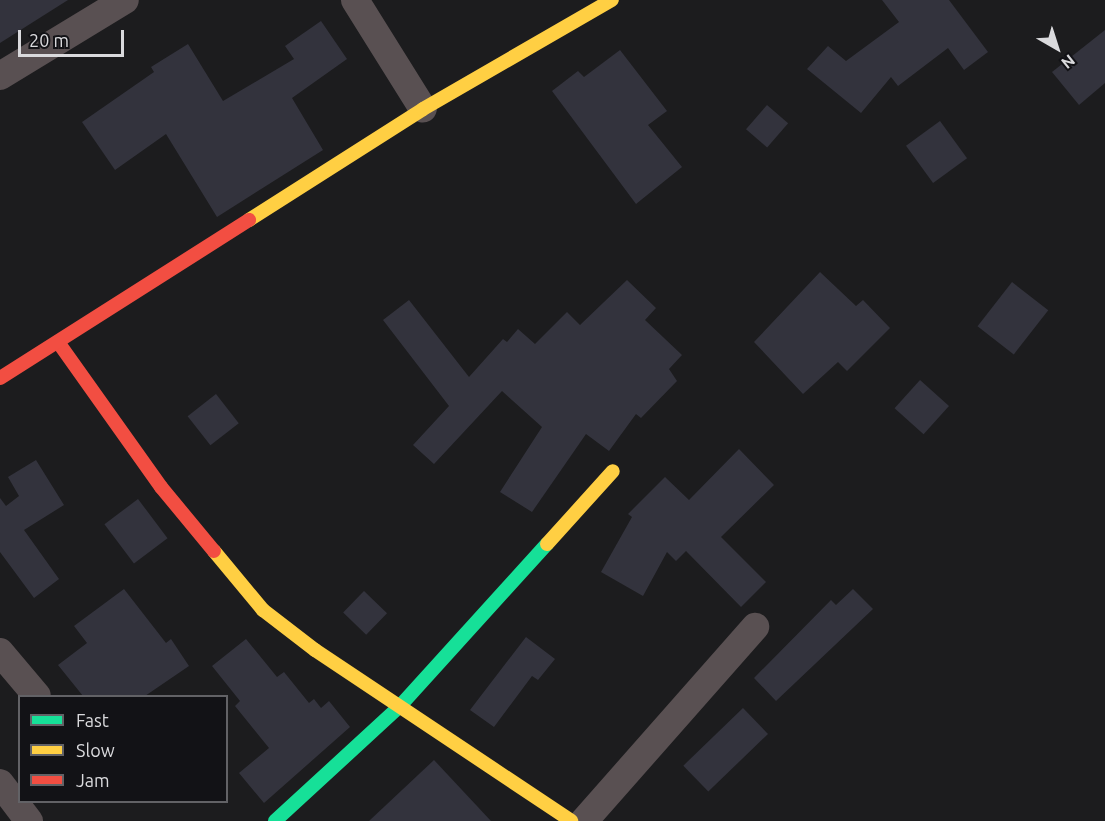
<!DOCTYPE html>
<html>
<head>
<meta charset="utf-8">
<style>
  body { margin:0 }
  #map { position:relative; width:1105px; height:821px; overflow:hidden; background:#1c1c1e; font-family:Ubuntu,sans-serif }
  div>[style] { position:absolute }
  .building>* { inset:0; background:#33333d; transform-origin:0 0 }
  .street>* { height:28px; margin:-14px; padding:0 14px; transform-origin:14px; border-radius:14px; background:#595052 }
  .fast>* { height:14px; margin:-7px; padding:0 7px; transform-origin:7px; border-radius:7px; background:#16e098 }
  .slow>* { height:14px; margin:-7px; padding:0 7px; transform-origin:7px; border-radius:7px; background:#ffcf43 }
  .jam>* { height:14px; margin:-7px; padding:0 7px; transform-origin:7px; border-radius:7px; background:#f24e42 }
  span { translate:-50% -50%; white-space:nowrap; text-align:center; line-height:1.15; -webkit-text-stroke:6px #121216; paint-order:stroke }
  .legend { position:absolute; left:18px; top:695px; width:210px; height:108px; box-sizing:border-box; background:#121216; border:2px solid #626266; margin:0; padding:8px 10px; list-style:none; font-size:18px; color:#dadadd }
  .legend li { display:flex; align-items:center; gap:12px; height:30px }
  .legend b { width:30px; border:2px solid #626266 }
  .north { position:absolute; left:1027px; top:18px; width:60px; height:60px; -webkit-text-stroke:4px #121216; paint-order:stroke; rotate:141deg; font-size:16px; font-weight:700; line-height:24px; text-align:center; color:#dadadd }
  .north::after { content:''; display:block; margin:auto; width:21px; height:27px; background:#dadadd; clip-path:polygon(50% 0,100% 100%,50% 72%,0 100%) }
  .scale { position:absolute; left:18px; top:30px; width:106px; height:27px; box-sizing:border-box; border:3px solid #dadadd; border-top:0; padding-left:8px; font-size:18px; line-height:21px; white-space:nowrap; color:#dadadd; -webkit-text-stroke:4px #121216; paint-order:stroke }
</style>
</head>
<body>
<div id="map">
  <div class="building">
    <i style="clip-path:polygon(0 0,68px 0,0 43px)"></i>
    <i style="clip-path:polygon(882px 0,949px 0,988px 52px,964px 70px,948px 48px,898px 86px,891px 77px,861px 113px,807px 69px,828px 46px,846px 61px,899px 22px)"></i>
    <i style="clip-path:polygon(321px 21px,347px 59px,292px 98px,323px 150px,217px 217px,166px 134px,115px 170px,82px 122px,154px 72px,151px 67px,188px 44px,223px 101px,294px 59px,285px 46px)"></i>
    <i style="clip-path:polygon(1105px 30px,1105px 83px,1079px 105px,1052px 72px)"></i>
    <i style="clip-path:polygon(620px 50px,667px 111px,648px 125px,682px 167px,636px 204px,552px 91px,578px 71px,584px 77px)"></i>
    <i style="left:767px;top:105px;width:28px;height:32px;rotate:41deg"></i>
    <i style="left:940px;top:121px;width:46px;height:42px;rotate:54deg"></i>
    <i style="clip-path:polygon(820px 272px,856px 306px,863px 300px,890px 328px,847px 371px,838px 362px,803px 394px,754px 342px)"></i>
    <i style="clip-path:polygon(627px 280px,656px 308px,645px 320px,682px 355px,669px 369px,677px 381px,641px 418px,636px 414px,609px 451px,586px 434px,532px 512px,500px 492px,542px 427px,502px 391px,434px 464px,413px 445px,449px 406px,383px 320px,409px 300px,469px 377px,503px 339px,507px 342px,518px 329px,535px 344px,567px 312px,580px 325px)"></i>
    <i style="left:1012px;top:282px;width:46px;height:56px;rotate:38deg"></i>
    <i style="left:920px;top:380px;width:39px;height:38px;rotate:42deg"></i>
    <i style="left:216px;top:394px;width:37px;height:36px;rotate:52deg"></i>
    <i style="clip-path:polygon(739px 449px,774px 485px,721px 537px,766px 582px,741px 607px,686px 551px,676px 561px,667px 552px,643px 596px,601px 572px,632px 517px,628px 514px,665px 477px,689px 500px)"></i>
    <i style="clip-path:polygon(36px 460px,64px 505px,24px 530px,59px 579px,34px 598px,0 552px,0 498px,6px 506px,19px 496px,8px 477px)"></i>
    <i style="left:138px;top:499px;width:49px;height:42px;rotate:53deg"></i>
    <i style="clip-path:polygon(124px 589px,166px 643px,171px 639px,189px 666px,145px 696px,83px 696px,58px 665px,87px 643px,74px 626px)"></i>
    <i style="clip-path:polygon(853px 589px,873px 609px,776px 701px,754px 678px,831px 600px,836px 605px)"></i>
    <i style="left:364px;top:591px;width:32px;height:30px;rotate:44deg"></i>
    <i style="clip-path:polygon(526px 637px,555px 659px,538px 680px,532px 676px,494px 727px,470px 710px)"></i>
    <i style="clip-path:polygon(246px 639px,277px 677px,284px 672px,309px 703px,314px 699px,321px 708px,329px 701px,350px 727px,264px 803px,239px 773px,269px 748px,235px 706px,240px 701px,212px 666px)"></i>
    <i style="left:743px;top:708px;width:36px;height:83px;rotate:46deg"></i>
    <i style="clip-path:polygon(434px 760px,491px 821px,369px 821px)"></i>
  </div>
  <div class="street">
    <i style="left:355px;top:0;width:128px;rotate:58deg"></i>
    <i style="left:0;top:76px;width:146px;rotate:-31.3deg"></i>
    <i style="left:0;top:652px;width:57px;rotate:49.9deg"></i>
    <i style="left:0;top:783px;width:48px;rotate:52.7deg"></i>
    <i style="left:584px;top:821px;width:259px;rotate:-48.6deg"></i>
  </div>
  <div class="fast">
    <i style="left:275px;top:821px;width:170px;rotate:-42.6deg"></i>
    <i style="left:400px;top:706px;width:219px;rotate:-47.8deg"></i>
  </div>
  <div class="slow">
    <i style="left:249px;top:220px;width:206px;rotate:-32.5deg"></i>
    <i style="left:423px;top:109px;width:218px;rotate:-30deg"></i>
    <i style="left:547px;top:544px;width:98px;rotate:-47.9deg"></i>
    <i style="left:214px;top:551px;width:77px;rotate:50.3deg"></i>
    <i style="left:263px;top:610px;width:66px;rotate:37.6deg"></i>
    <i style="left:315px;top:650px;width:308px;rotate:33.7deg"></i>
  </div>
  <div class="jam">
    <i style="left:58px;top:342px;width:178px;rotate:54.6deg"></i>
    <i style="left:161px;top:487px;width:83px;rotate:50.4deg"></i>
    <i style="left:0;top:378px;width:295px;rotate:-32.4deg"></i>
  </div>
  <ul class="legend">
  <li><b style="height:8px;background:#16e098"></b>Fast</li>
  <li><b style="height:8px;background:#ffcf43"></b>Slow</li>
  <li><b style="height:8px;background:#f24e42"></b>Jam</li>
  </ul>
  <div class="north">N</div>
  <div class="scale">20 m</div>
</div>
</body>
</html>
